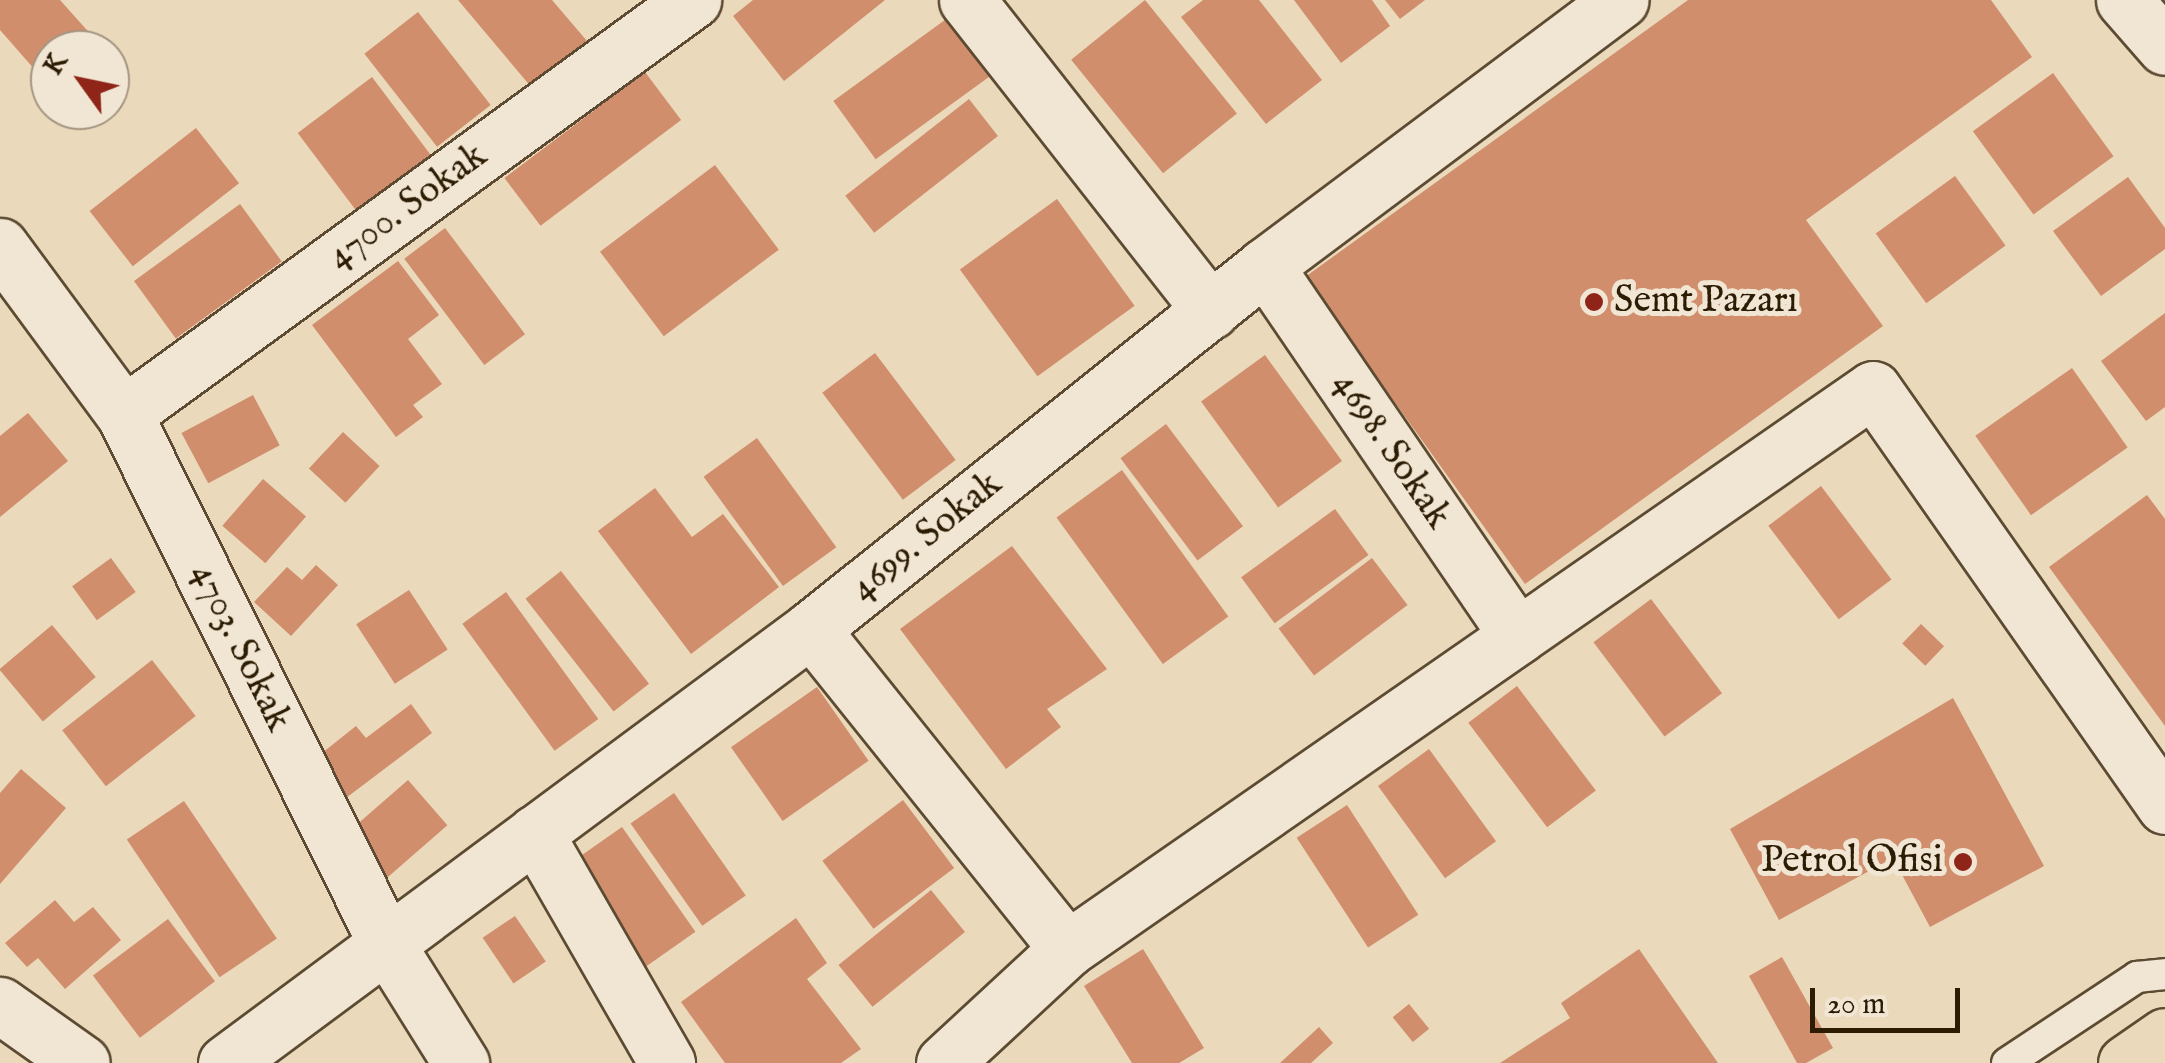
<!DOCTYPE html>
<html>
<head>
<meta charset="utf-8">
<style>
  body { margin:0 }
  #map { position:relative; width:2165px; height:1063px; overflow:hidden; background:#ead9bb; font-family:"IM FELL English",serif }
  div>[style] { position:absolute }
  .building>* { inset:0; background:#d08e6d; transform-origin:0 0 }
  .roads { filter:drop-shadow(2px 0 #5c4b32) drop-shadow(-2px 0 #5c4b32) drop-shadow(0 2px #5c4b32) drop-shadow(0 -2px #5c4b32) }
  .service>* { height:30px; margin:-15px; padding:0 15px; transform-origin:15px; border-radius:15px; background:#f1e6d3 }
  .minor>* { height:55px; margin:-27.5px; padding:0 27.5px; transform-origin:27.5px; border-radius:27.5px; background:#f1e6d3 }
  .tertiary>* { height:55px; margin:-27.5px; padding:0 27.5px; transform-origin:27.5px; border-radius:27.5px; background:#f1e6d3 }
  .primary>* { height:55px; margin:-27.5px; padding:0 27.5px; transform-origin:27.5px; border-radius:27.5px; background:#ead9bb }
  .dots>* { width:28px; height:28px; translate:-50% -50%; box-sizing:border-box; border:5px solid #f1e6d3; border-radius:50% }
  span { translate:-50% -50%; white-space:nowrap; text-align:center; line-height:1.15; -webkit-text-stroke:10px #f1e6d3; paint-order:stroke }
  .street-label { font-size:38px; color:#2d1c04 }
  .poi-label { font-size:38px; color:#2d1c04 }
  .left { translate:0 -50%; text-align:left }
  .right { translate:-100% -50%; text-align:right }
  .north { position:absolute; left:30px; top:30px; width:100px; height:100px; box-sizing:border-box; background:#f1e6d3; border:2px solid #a39580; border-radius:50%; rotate:303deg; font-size:28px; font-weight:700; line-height:40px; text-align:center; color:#2d1c04 }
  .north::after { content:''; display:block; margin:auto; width:35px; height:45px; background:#8f2418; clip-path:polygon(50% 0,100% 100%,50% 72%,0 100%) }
  .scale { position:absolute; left:1810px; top:988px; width:150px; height:45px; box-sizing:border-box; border:5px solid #2d1c04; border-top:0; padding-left:12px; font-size:30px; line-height:35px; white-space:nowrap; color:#2d1c04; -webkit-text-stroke:8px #f1e6d3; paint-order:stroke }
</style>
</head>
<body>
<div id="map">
  <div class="building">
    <i style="clip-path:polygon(0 0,60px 0,102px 47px,50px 50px,50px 87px,0 30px)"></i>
    <i style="clip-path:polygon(458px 0,552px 0,587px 41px,532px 88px)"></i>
    <i style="clip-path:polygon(753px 0,885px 0,784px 81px,733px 16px)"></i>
    <i style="left:1145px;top:0;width:146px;height:95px;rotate:51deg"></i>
    <i style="clip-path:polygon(1203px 0,1259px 0,1322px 80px,1266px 124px,1181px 17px)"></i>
    <i style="clip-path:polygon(1294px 0,1372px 0,1390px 26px,1341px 63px)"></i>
    <i style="clip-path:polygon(1385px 0,1425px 0,1400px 19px)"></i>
    <i style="clip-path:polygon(1688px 0,1991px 0,2032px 57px,1806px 220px,1883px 326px,1525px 584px,1305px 277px)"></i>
    <i style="left:418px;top:12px;width:118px;height:68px;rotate:52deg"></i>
    <i style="left:949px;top:17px;width:72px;height:143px;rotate:54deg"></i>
    <i style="left:645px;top:72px;width:60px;height:176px;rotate:53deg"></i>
    <i style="left:2053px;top:73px;width:103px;height:99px;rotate:54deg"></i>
    <i style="left:372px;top:77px;width:101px;height:93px;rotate:53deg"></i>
    <i style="left:969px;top:99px;width:47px;height:157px;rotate:52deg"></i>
    <i style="left:196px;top:128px;width:70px;height:135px;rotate:52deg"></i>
    <i style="left:715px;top:165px;width:106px;height:144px;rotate:53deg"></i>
    <i style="left:1955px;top:176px;width:86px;height:98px;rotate:54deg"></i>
    <i style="clip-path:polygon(2128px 177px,2165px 228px,2165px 249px,2101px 296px,2053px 231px)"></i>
    <i style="left:1057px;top:199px;width:132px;height:120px;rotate:54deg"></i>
    <i style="left:240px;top:204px;width:71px;height:131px;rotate:54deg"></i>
    <i style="left:445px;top:228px;width:133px;height:51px;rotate:53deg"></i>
    <i style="clip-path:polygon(398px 261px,439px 315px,408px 339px,442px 384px,413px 405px,423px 417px,396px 437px,312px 325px)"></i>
    <i style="clip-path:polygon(2165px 313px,2165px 407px,2146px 421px,2101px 361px)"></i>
    <i style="left:875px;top:353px;width:134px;height:66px;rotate:53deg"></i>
    <i style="left:1265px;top:355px;width:131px;height:79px;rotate:54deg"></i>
    <i style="left:2072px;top:368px;width:97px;height:118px;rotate:55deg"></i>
    <i style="left:253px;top:395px;width:57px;height:81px;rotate:62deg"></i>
    <i style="clip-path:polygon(28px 413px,68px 461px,0 517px,0 436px)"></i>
    <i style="left:1166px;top:424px;width:128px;height:57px;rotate:53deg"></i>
    <i style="left:343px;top:432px;width:50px;height:50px;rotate:43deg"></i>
    <i style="left:757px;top:438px;width:135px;height:66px;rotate:54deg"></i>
    <i style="left:1122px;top:470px;width:181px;height:81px;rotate:54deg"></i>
    <i style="left:263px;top:479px;width:57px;height:62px;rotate:41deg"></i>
    <i style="left:1821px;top:486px;width:117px;height:66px;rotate:53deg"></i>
    <i style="clip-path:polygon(655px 488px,692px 537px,723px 514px,779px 587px,691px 654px,598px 531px)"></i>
    <i style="clip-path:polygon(2147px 495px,2165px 519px,2165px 726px,2049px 567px)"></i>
    <i style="left:1335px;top:509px;width:57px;height:116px;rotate:54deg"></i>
    <i style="clip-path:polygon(1012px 546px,1107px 669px,1047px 709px,1061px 727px,1006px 769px,900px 629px)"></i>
    <i style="left:111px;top:558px;width:42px;height:48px;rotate:54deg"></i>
    <i style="left:1372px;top:558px;width:59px;height:117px;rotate:53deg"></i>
    <i style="clip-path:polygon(316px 565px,338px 585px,291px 636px,254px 602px,287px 567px,302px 580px)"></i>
    <i style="left:561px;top:571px;width:143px;height:45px;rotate:52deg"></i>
    <i style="left:409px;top:590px;width:71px;height:63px;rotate:57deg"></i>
    <i style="left:506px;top:592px;width:157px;height:54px;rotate:54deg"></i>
    <i style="left:1651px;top:599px;width:118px;height:72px;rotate:53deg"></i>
    <i style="left:1921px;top:624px;width:32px;height:27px;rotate:44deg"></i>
    <i style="left:52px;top:625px;width:68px;height:69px;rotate:50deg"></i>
    <i style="left:152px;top:660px;width:71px;height:114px;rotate:52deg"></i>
    <i style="left:1517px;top:686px;width:131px;height:61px;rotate:53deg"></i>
    <i style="left:817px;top:687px;width:90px;height:105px;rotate:55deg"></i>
    <i style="clip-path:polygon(1953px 698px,2044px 866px,1930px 927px,1893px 858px,1779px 920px,1730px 829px)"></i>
    <i style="clip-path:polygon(411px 704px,432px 733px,342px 801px,312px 761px,356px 726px,366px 738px)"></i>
    <i style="left:1429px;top:749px;width:114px;height:63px;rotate:54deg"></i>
    <i style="clip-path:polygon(21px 769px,66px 808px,0 884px,0 793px)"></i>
    <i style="left:408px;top:780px;width:60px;height:81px;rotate:49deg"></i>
    <i style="left:674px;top:793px;width:125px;height:53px;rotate:55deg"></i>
    <i style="left:903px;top:800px;width:85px;height:101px;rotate:53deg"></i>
    <i style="left:184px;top:801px;width:166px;height:69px;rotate:56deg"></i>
    <i style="left:1347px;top:805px;width:131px;height:60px;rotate:57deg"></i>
    <i style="left:622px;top:827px;width:128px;height:72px;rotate:55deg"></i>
    <i style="left:931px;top:890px;width:54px;height:119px;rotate:51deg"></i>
    <i style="clip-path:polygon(55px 900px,74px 922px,93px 907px,121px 940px,65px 989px,38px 958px,27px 967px,5px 943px)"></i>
    <i style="left:515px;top:916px;width:55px;height:39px;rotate:56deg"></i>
    <i style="clip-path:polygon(796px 918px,827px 963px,807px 979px,861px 1049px,841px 1063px,725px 1063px,681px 1002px)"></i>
    <i style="left:168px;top:919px;width:78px;height:94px;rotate:53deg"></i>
    <i style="clip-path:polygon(1143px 949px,1204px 1048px,1179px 1063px,1132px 1063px,1084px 986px)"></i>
    <i style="clip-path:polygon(1639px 949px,1718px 1063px,1500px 1063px,1570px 1018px,1561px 1003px)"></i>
    <i style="clip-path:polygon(1782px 957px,1833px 1048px,1806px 1063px,1797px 1063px,1749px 976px)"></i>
    <i style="left:1409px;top:1004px;width:32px;height:21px;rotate:51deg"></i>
    <i style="clip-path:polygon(1319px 1027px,1333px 1043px,1311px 1063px,1280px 1063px)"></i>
  </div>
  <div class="roads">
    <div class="service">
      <i style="left:2007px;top:1063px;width:156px;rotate:-33.5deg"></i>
      <i style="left:2137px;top:977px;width:28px;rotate:-6deg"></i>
    </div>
    <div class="minor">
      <i style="left:967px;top:0;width:395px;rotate:51.9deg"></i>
      <i style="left:0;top:246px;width:209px;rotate:53.6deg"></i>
      <i style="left:124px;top:414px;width:590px;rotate:63.65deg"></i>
      <i style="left:386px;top:943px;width:142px;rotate:58deg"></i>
      <i style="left:1265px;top:266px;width:448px;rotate:55.7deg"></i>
      <i style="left:124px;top:414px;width:704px;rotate:-36.04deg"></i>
      <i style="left:811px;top:629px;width:410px;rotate:51.3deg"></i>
      <i style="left:535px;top:833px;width:265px;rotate:60.1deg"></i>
      <i style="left:0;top:1005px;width:100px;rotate:35.3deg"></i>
      <i style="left:226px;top:1063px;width:728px;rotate:-36.57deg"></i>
      <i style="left:811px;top:629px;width:581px;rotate:-38.64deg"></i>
      <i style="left:1265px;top:266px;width:444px;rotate:-36.8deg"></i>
      <i style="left:944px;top:1063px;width:168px;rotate:-42.8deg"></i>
      <i style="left:1067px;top:949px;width:981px;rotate:-34.79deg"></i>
      <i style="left:1873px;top:389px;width:509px;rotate:55deg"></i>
    </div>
    <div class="tertiary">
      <i style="left:2124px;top:0;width:62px;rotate:48.9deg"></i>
    </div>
    <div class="primary">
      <i style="left:2126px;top:1063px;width:47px;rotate:-34.7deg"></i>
    </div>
  </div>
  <div class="dots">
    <i style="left:1594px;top:302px;background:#8f2418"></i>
    <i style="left:1963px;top:862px;background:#8f2418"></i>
  </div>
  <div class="street-label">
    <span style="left:408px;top:207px;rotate:-36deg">4700. Sokak</span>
    <span style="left:1391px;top:451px;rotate:56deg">4698. Sokak</span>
    <span style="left:927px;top:537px;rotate:-39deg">4699. Sokak</span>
    <span style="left:240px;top:648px;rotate:64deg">4703. Sokak</span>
  </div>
  <div class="poi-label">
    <span class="left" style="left:1614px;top:302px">Semt Pazarı</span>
    <span class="right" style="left:1943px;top:862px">Petrol Ofisi</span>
  </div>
  <div class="north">K</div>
  <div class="scale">20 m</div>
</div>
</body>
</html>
